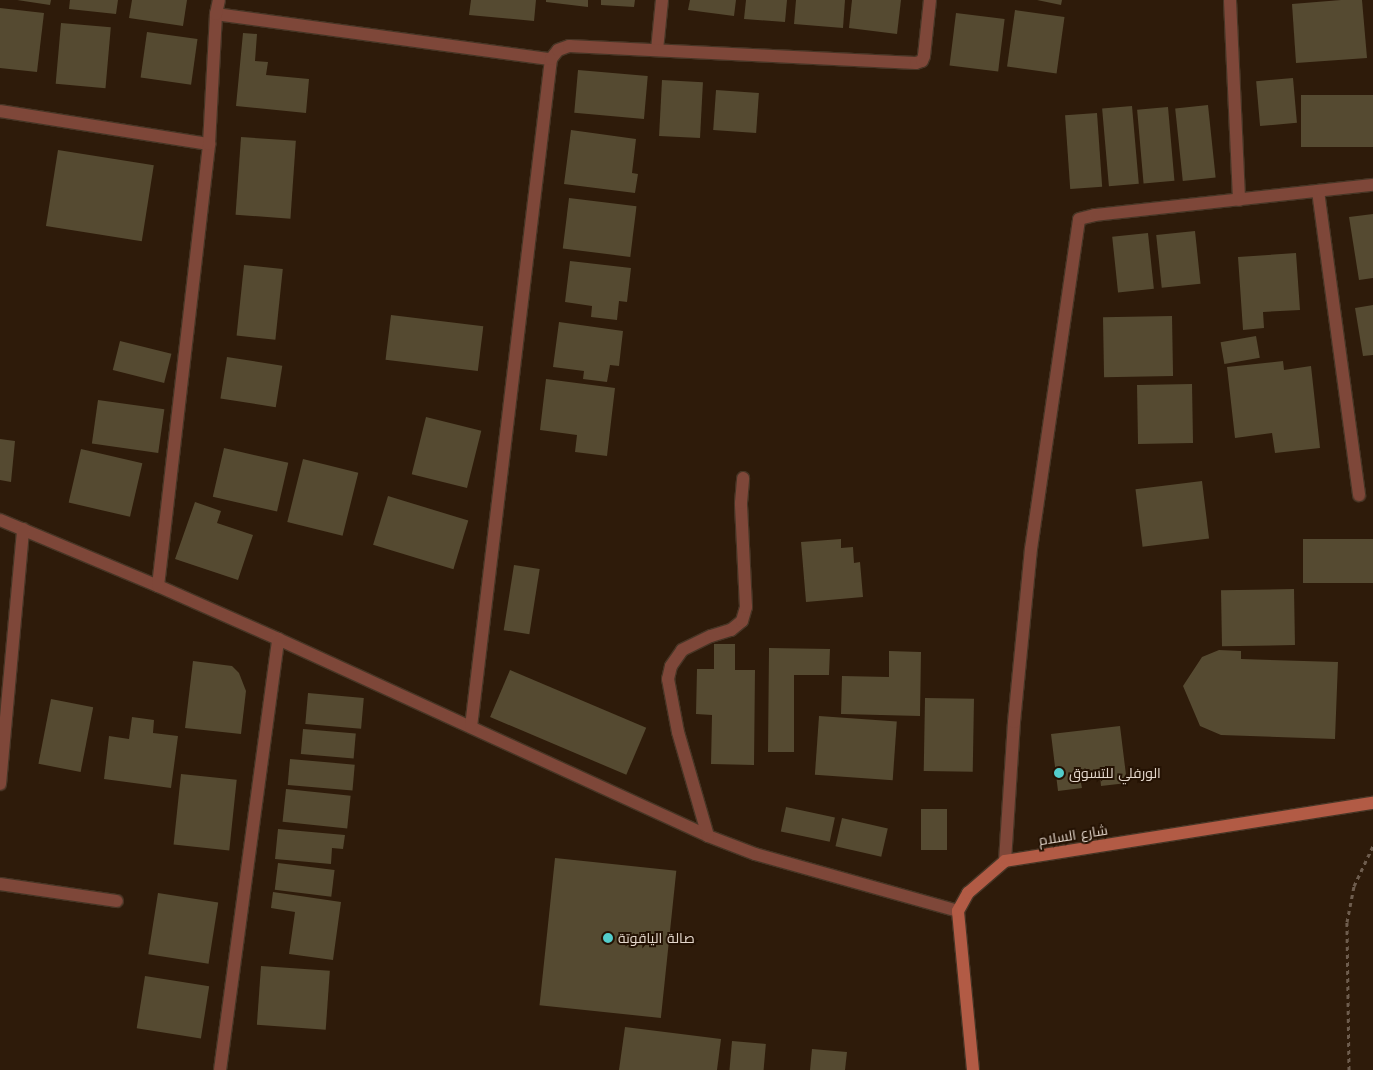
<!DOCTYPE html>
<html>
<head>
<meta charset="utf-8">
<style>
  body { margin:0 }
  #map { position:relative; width:1373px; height:1070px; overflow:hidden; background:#2e1b0a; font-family:"Work Sans",Cairo,sans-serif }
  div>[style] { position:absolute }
  .building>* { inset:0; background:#554a31; transform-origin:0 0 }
  .path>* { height:3px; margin-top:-1.5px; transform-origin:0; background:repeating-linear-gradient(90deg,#6e5d4e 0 4px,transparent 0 8px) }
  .roads { filter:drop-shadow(1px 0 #473525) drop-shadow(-1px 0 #473525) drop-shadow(0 1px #473525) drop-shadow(0 -1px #473525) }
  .minor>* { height:12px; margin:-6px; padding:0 6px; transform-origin:6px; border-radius:6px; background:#7e4739 }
  .secondary>* { height:12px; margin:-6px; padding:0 6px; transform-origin:6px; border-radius:6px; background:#b25b45 }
  .dots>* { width:14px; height:14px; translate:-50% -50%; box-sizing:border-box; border:2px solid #241203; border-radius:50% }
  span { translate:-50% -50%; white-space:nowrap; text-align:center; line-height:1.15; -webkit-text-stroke:4px #241203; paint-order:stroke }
  .poi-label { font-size:14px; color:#e4d7cc }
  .left { translate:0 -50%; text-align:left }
  .street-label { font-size:14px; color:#e4d7cc }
</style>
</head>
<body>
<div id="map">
  <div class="building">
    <i style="clip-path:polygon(17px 0,51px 0,50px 5px)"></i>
    <i style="clip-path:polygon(70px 0,118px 0,116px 14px,69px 9px)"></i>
    <i style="clip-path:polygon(132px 0,187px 0,183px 26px,129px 18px)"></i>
    <i style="clip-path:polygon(471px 0,536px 0,534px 21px,469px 15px)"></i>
    <i style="clip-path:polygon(546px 0,588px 0,588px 7px,546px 2px)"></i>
    <i style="clip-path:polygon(601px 0,635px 0,634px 7px,601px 5px)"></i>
    <i style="clip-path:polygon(690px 0,736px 0,734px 16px,688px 10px)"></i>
    <i style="clip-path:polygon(746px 0,787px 0,785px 22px,744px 19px)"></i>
    <i style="clip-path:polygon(796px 0,845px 0,843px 28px,794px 24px)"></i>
    <i style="clip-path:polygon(852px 0,901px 0,897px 34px,849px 28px)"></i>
    <i style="clip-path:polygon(1037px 0,1062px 0,1061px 5px)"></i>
    <i style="clip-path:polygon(1341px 0,1362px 0,1367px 58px,1296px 63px,1292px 4px)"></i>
    <i style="clip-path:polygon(0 8px,44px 13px,37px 72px,0 68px)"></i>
    <i style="left:1015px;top:10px;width:50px;height:57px;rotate:8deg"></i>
    <i style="left:956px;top:13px;width:49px;height:53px;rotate:7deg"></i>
    <i style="left:61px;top:23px;width:50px;height:61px;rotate:5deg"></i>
    <i style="left:147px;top:32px;width:51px;height:46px;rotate:8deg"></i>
    <i style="clip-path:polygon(243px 33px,257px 34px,255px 61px,268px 62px,266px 75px,309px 79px,306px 113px,236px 106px)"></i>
    <i style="left:578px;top:70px;width:70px;height:43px;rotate:5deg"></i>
    <i style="left:1293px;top:78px;width:45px;height:37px;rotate:85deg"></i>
    <i style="left:662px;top:80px;width:41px;height:56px;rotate:3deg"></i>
    <i style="left:716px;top:90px;width:43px;height:40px;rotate:4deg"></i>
    <i style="left:1373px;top:95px;width:52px;height:72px;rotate:90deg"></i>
    <i style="left:1208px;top:105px;width:73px;height:33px;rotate:84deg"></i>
    <i style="left:1132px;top:106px;width:78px;height:30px;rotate:85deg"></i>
    <i style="left:1168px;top:107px;width:74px;height:31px;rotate:85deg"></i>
    <i style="left:1097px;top:113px;width:74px;height:32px;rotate:86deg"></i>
    <i style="clip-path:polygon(571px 130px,636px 139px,632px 173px,638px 174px,635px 193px,564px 184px)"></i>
    <i style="left:241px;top:137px;width:55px;height:78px;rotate:4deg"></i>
    <i style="left:58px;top:150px;width:97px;height:77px;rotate:9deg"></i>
    <i style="left:569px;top:198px;width:68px;height:51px;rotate:7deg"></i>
    <i style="clip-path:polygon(1373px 214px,1373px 278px,1359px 280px,1349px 217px)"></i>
    <i style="left:1195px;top:231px;width:53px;height:39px;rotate:84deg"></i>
    <i style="left:1148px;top:233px;width:56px;height:36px;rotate:84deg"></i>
    <i style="clip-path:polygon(1296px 253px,1300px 310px,1263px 312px,1264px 328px,1243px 330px,1238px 257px)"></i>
    <i style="clip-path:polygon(570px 261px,631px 268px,627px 302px,619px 301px,617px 320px,591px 317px,592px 306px,565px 302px)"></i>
    <i style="left:244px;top:265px;width:39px;height:71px;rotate:6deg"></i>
    <i style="clip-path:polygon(1373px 305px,1373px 355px,1363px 356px,1355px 308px)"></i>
    <i style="left:391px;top:315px;width:93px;height:45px;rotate:7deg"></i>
    <i style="left:1172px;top:316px;width:60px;height:69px;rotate:89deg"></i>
    <i style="clip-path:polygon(559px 322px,623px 331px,619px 366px,610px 365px,607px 382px,583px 379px,584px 371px,553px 367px)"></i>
    <i style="left:1256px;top:336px;width:22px;height:36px;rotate:80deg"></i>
    <i style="left:120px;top:341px;width:53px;height:30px;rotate:14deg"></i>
    <i style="left:227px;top:357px;width:56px;height:42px;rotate:9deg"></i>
    <i style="clip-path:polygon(1283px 361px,1284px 370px,1311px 366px,1320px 448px,1275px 453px,1272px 433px,1235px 438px,1227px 367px)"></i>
    <i style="clip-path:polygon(546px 379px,615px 388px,607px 456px,575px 452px,577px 435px,540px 430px)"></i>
    <i style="left:1192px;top:384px;width:59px;height:55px;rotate:89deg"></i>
    <i style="left:98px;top:400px;width:67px;height:44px;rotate:8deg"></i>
    <i style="left:426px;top:417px;width:57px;height:59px;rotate:14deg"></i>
    <i style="clip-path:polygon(0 439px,15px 441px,11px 482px,0 480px)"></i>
    <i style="left:224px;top:448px;width:66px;height:50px;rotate:13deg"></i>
    <i style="left:81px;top:449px;width:63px;height:55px;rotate:13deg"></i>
    <i style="left:303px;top:459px;width:57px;height:65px;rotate:14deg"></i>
    <i style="left:1202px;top:481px;width:58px;height:67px;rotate:83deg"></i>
    <i style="left:388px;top:496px;width:84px;height:51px;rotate:17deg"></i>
    <i style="clip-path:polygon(195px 502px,221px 511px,217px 523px,253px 535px,238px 580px,175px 559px)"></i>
    <i style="clip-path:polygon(841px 539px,841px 548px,853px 547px,854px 563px,860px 562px,863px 597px,806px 602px,801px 542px)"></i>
    <i style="left:1373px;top:539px;width:44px;height:70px;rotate:90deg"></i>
    <i style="left:514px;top:565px;width:26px;height:66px;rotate:9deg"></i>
    <i style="left:1294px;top:589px;width:56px;height:73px;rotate:89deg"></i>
    <i style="clip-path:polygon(714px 644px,735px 644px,735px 670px,755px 670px,754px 765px,711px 764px,712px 715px,696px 714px,697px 669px,714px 669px)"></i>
    <i style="clip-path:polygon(769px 648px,830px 649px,829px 675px,794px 675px,794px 752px,768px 752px)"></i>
    <i style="clip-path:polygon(1219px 650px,1241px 651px,1241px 659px,1338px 662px,1335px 739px,1221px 735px,1200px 726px,1183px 686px,1202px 657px)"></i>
    <i style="clip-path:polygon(889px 651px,921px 652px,920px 716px,841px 714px,842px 676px,889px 677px)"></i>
    <i style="clip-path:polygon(193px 661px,232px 666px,239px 673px,246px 691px,241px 734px,185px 728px)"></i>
    <i style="left:510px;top:670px;width:148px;height:51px;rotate:23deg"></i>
    <i style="left:308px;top:693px;width:56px;height:31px;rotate:5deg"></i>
    <i style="left:925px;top:698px;width:49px;height:73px;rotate:1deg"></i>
    <i style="left:51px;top:699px;width:43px;height:66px;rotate:11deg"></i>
    <i style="left:819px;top:716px;width:78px;height:59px;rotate:4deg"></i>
    <i style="clip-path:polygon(132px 717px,154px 720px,153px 733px,178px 736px,171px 788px,104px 779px,109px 736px,129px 739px)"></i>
    <i style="clip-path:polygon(1120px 726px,1127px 783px,1101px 786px,1100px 776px,1080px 778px,1082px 788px,1058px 791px,1051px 734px)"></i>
    <i style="left:303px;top:729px;width:53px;height:25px;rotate:5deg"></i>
    <i style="left:290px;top:759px;width:65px;height:26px;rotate:5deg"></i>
    <i style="left:181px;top:774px;width:56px;height:71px;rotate:6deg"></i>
    <i style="left:286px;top:789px;width:65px;height:33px;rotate:6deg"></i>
    <i style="left:786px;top:807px;width:50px;height:25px;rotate:12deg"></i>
    <i style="left:921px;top:809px;width:26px;height:41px"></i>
    <i style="left:842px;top:818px;width:47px;height:29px;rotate:13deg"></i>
    <i style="clip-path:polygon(278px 829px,345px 835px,343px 849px,332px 848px,331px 864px,275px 859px)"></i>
    <i style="left:555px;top:858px;width:122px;height:148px;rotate:6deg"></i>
    <i style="left:278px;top:863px;width:57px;height:27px;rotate:7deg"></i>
    <i style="clip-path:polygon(273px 892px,341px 902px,333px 960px,289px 954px,295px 912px,271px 908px)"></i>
    <i style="left:158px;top:893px;width:61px;height:62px;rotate:9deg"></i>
    <i style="left:261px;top:966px;width:69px;height:59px;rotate:4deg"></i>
    <i style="left:145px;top:976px;width:65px;height:53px;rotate:9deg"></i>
    <i style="clip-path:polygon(625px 1027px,721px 1039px,717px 1070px,619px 1070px)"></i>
    <i style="left:732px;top:1041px;width:34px;height:29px;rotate:5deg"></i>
    <i style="clip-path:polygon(812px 1049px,847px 1052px,845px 1070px,810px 1070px)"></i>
  </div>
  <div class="path">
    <i style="left:1349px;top:1070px;width:148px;rotate:-90.8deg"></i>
    <i style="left:1347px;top:922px;width:37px;rotate:-79deg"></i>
    <i style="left:1354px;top:886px;width:44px;rotate:-64.6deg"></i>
  </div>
  <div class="roads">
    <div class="minor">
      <i style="left:1230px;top:0;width:200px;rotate:87.4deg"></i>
      <i style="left:216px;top:14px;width:338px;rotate:7.7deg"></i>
      <i style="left:657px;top:50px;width:50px;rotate:-84.3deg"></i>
      <i style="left:0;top:111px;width:212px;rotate:9deg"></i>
      <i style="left:1318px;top:191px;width:307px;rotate:82.3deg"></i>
      <i style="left:0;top:520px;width:171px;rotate:22.7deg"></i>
      <i style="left:158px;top:586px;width:131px;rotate:23.8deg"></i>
      <i style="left:278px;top:639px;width:473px;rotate:24.6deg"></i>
      <i style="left:708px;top:836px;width:50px;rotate:21deg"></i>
      <i style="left:755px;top:854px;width:211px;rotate:15.7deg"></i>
      <i style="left:158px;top:586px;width:445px;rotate:-83.4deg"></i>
      <i style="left:209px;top:144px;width:130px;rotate:-86.9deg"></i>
      <i style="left:216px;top:14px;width:14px;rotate:-78deg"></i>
      <i style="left:471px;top:727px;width:673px;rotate:-83.17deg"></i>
      <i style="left:551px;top:59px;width:11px;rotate:-52deg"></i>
      <i style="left:558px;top:50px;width:12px;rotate:-20deg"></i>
      <i style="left:569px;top:46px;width:347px;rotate:2.8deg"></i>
      <i style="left:916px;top:63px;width:6px;rotate:-18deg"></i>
      <i style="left:922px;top:61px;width:5px;rotate:-68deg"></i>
      <i style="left:924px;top:56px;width:56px;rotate:-83.9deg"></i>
      <i style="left:0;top:784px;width:256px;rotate:-84.8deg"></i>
      <i style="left:708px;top:836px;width:108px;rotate:-106.1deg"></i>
      <i style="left:678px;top:732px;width:54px;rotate:-100.7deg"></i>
      <i style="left:668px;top:679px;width:13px;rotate:-77deg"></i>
      <i style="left:671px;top:666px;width:19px;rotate:-55deg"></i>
      <i style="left:682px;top:650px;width:32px;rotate:-26deg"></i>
      <i style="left:711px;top:636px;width:21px;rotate:-17deg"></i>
      <i style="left:731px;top:630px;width:14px;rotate:-39deg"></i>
      <i style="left:742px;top:621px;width:15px;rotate:-74deg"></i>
      <i style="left:746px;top:607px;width:104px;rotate:-92.8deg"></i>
      <i style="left:741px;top:503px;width:25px;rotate:-85deg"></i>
      <i style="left:1005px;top:861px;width:139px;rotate:-86.3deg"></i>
      <i style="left:1014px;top:722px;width:174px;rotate:-84.4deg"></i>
      <i style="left:1031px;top:549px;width:333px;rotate:-81.7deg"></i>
      <i style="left:1079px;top:219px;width:16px;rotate:-14deg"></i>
      <i style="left:1095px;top:215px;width:280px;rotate:-6.2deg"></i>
      <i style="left:0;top:884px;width:118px;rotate:8.3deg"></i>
      <i style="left:220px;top:1070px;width:435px;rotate:-82.3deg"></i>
    </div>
    <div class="secondary">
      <i style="left:973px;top:1070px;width:160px;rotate:-95.4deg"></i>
      <i style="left:958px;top:911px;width:21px;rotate:-61deg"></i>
      <i style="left:968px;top:893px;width:49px;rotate:-40.9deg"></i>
      <i style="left:1005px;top:861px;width:373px;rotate:-9deg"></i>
    </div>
  </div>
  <div class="dots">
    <i style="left:1059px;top:773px;background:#53cdcb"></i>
    <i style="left:608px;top:938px;background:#53cdcb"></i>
  </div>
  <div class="poi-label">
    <span class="left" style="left:1069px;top:773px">الورفلي للتسوق</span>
    <span class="left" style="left:618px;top:938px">صالة الياقوتة</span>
  </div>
  <div class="street-label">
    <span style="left:1073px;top:835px;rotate:-9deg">شارع السلام</span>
  </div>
</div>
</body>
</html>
